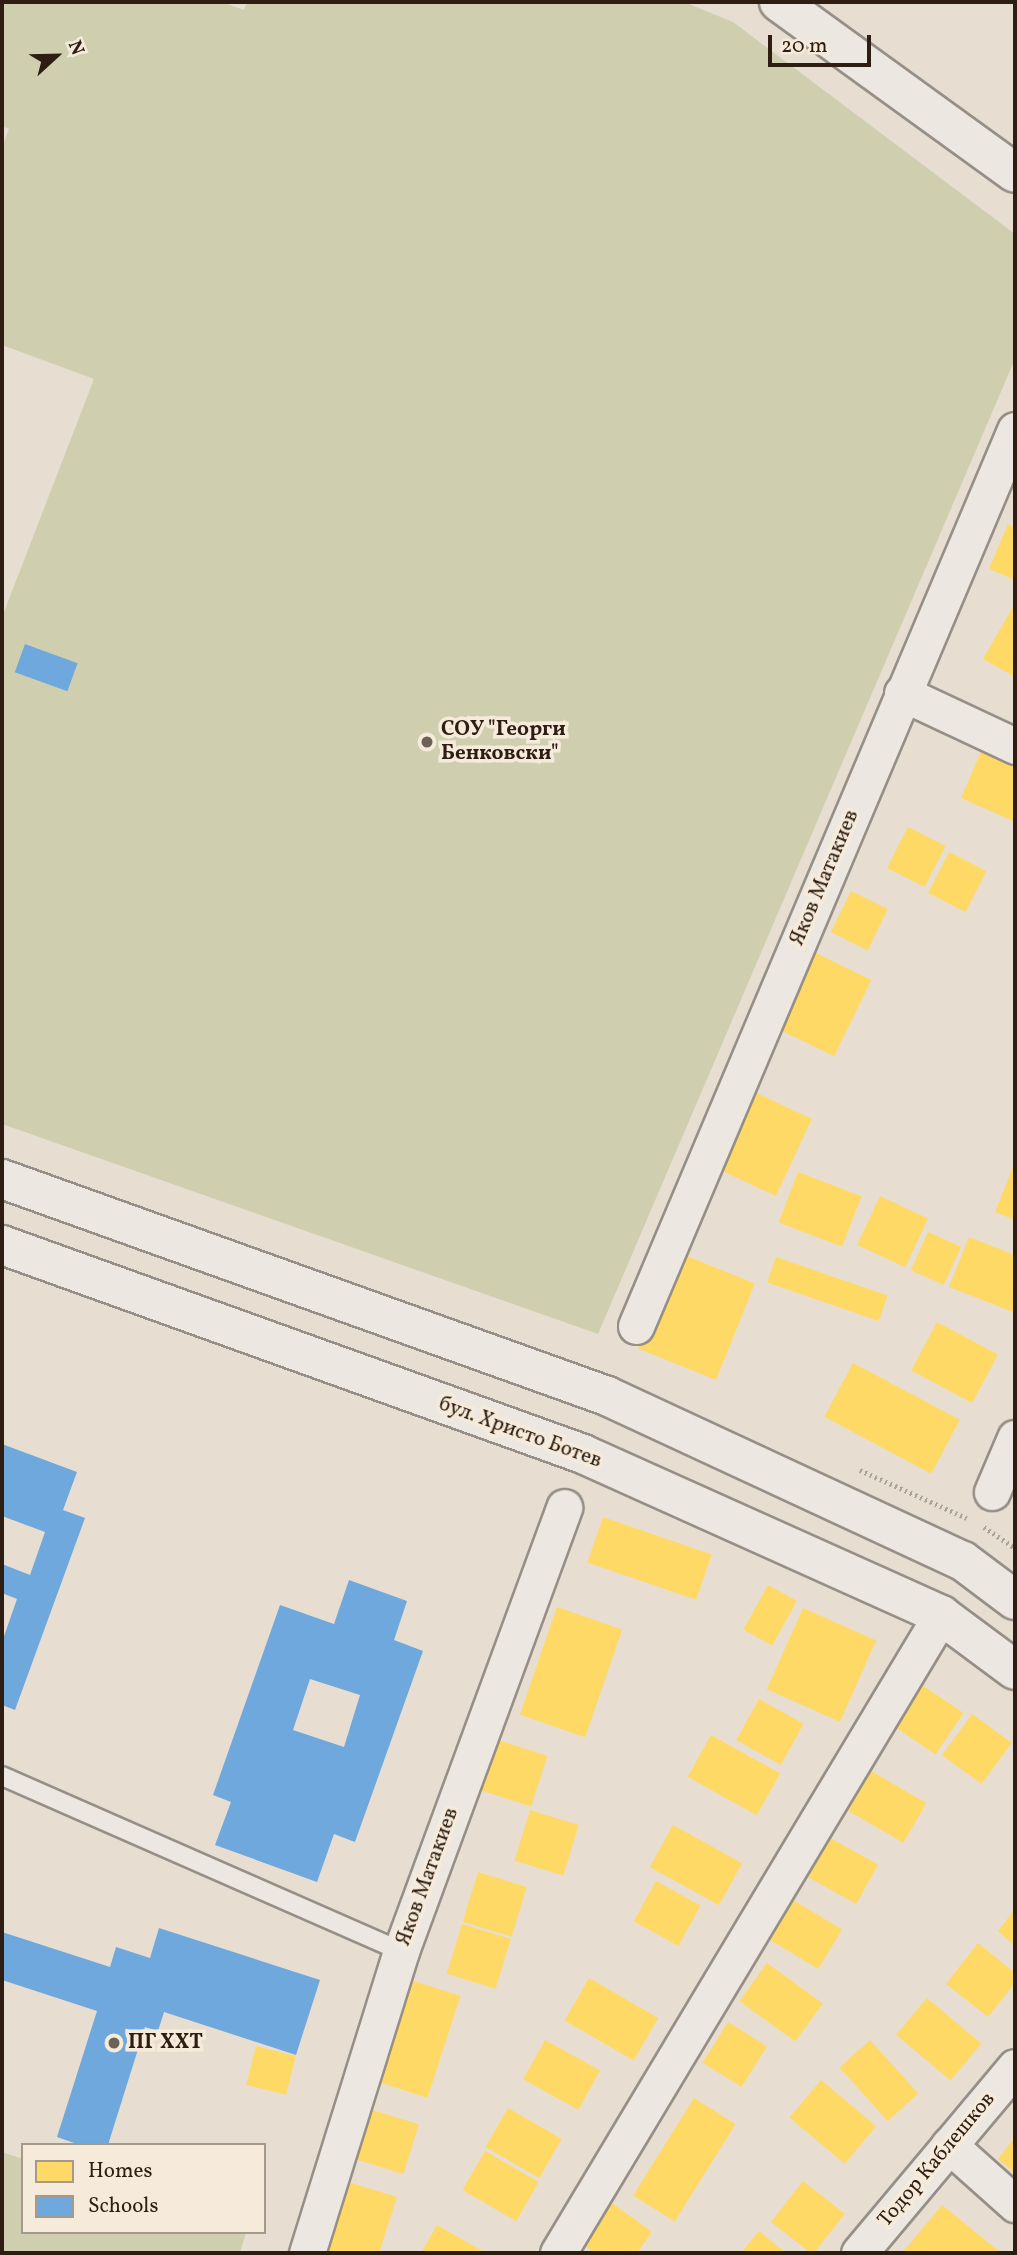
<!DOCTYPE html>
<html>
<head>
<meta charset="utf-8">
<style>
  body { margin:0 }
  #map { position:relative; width:1017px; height:2255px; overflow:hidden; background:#e7ded1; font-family:Vollkorn,serif }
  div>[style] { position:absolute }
  .green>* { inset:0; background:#cfcfb0 }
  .homes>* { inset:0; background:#ffd966; transform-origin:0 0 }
  .schools>* { inset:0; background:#6fa8dc; transform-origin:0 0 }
  .path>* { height:4.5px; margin-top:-2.25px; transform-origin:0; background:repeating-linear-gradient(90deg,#a8a39d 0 2px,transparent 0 5.5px) }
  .roads { filter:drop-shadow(2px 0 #968f87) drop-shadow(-2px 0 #968f87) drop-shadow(0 2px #968f87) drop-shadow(0 -2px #968f87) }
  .service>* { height:18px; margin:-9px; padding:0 9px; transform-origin:9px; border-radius:9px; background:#ece7e1 }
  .minor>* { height:35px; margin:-17.5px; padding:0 17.5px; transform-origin:17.5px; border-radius:17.5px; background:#ece7e1 }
  .tertiary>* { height:38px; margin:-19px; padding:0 19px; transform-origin:19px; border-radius:19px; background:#ece7e1 }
  .dots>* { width:19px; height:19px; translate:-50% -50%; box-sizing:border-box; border:4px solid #f6ebdb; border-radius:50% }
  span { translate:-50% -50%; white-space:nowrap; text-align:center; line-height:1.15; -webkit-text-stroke:7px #f6ebdb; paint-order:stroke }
  .poi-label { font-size:21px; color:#2d1d13; font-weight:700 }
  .left { translate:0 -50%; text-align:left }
  .street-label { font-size:21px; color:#2d1d13 }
  .frame { position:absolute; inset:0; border:4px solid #2d1d13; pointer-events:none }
  .legend { position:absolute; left:21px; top:2143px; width:245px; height:91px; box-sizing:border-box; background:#f6ebdb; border:2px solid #a6998b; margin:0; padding:9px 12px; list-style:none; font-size:21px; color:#2d1d13 }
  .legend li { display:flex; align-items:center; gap:14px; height:35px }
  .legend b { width:35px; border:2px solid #a6998b }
  .north { position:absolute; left:21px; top:21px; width:70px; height:70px; -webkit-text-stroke:5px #f6ebdb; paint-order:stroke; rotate:68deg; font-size:19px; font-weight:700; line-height:28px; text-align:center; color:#2d1d13 }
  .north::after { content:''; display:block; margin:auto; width:24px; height:32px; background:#2d1d13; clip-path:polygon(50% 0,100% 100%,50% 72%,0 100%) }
  .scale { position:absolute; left:768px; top:35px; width:103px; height:32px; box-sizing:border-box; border:4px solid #2d1d13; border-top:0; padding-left:9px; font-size:21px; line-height:24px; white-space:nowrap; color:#2d1d13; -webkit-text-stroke:5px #f6ebdb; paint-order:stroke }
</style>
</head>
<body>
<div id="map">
  <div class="green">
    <i style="clip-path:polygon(2px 2px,222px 2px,244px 10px,247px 2px,684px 2px,733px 22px,1015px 234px,1015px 359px,598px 1334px,2px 1124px,2px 617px,94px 379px,2px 345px,2px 148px,9px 129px,2px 126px)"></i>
    <i style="clip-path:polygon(2px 2152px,23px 2159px,23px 2232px,246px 2232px,240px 2253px,2px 2253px)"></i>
  </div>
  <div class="homes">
    <i style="clip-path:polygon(1008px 524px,1015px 528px,1015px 580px,989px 569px)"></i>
    <i style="clip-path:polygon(1015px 603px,1015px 677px,983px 659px)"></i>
    <i style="clip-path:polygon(983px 747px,1015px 762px,1015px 822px,961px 798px)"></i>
    <i style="left:908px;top:827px;width:42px;height:46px;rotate:27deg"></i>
    <i style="left:949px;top:852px;width:42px;height:46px;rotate:27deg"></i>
    <i style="left:851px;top:891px;width:41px;height:46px;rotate:26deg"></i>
    <i style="left:812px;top:951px;width:66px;height:85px;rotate:26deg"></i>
    <i style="left:752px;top:1091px;width:66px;height:85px;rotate:25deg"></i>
    <i style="clip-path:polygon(1015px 1162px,1015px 1220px,995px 1212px)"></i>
    <i style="left:798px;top:1172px;width:68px;height:54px;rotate:21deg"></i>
    <i style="left:880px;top:1196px;width:53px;height:54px;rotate:25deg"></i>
    <i style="left:928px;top:1232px;width:36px;height:42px;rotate:24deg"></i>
    <i style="clip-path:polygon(969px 1237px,1015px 1255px,1013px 1312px,949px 1287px)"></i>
    <i style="left:677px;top:1252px;width:84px;height:104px;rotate:22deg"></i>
    <i style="left:776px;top:1257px;width:118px;height:27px;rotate:19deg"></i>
    <i style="left:937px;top:1322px;width:69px;height:55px;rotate:28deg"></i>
    <i style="left:853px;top:1363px;width:121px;height:61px;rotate:28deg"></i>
    <i style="left:603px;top:1517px;width:115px;height:48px;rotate:19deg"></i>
    <i style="left:768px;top:1585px;width:33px;height:51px;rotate:29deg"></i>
    <i style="left:557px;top:1607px;width:69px;height:114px;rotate:19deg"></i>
    <i style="left:803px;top:1608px;width:80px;height:89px;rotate:24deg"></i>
    <i style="left:922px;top:1685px;width:50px;height:50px;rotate:34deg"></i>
    <i style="left:759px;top:1699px;width:51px;height:47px;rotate:29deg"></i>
    <i style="left:972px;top:1714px;width:49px;height:51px;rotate:36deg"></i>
    <i style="left:711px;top:1735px;width:79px;height:48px;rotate:29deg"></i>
    <i style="left:498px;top:1740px;width:52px;height:53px;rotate:18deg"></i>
    <i style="left:871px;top:1771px;width:64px;height:46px;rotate:30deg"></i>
    <i style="left:530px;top:1810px;width:51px;height:53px;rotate:17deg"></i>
    <i style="left:673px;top:1825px;width:79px;height:48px;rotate:29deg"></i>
    <i style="left:823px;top:1834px;width:63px;height:45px;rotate:29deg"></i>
    <i style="left:478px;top:1872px;width:51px;height:52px;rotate:17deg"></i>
    <i style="left:656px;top:1881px;width:51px;height:46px;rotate:29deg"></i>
    <i style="left:788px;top:1897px;width:63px;height:46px;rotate:31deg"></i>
    <i style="clip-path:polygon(1015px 1909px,1015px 1946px,998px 1931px)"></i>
    <i style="left:462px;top:1924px;width:51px;height:52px;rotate:17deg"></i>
    <i style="clip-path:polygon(978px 1943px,1015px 1973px,1015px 1983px,988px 2017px,946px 1984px)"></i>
    <i style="left:767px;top:1963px;width:69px;height:47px;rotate:36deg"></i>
    <i style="left:589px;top:1978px;width:80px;height:49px;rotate:30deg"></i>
    <i style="left:411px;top:1980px;width:52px;height:107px;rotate:18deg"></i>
    <i style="left:927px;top:1998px;width:71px;height:48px;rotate:40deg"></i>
    <i style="left:728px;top:2022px;width:46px;height:48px;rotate:32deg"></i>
    <i style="left:545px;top:2040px;width:63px;height:45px;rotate:29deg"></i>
    <i style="left:870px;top:2040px;width:72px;height:41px;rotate:48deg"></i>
    <i style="left:256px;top:2046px;width:41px;height:40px;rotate:14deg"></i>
    <i style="left:821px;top:2080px;width:72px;height:49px;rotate:40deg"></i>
    <i style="left:694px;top:2098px;width:49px;height:115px;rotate:32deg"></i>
    <i style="left:508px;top:2108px;width:62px;height:45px;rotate:30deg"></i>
    <i style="left:369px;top:2109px;width:52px;height:52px;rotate:17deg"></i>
    <i style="clip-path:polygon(1015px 2137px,1015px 2173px,998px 2159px)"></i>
    <i style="left:485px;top:2151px;width:62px;height:45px;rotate:30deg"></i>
    <i style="clip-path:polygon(345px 2181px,397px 2197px,379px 2253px,323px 2253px)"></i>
    <i style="left:803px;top:2181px;width:53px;height:52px;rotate:38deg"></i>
    <i style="clip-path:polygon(612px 2203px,652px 2232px,637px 2253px,596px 2253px,583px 2245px)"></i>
    <i style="clip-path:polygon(942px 2205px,1001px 2253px,902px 2253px)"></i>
    <i style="clip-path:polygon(437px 2225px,486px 2253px,421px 2253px)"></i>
    <i style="clip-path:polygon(759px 2231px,786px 2253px,741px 2253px)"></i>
  </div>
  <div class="schools">
    <i style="left:25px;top:644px;width:56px;height:30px;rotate:20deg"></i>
    <i style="clip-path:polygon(2px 1444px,77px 1472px,63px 1510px,85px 1518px,15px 1710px,2px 1705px,2px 1642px,17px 1599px,2px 1593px,2px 1564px,30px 1575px,45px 1532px,2px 1516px)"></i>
    <i style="clip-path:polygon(evenodd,349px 1580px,407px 1601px,394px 1640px,423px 1651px,355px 1842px,334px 1834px,317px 1882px,215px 1845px,231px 1802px,213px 1795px,280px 1605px,334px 1624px,349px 1580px,310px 1679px,360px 1695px,344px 1747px,293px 1730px,310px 1679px)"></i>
    <i style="clip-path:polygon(159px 1928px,320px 1980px,296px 2055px,164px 2012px,158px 2031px,145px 2027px,108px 2145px,80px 2145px,57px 2137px,97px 2011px,2px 1980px,2px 1932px,110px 1967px,116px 1947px,150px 1958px)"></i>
  </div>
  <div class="path">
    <i style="left:860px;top:1470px;width:117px;rotate:24.2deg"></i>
    <i style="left:984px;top:1527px;width:37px;rotate:34deg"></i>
  </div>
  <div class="roads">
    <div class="service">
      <i style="left:2px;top:1776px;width:436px;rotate:23.7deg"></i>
    </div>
    <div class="minor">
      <i style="left:902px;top:693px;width:125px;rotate:25.1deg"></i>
      <i style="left:636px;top:1326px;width:973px;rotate:-67.07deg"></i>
      <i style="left:992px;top:1492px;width:59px;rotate:-66.9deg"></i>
      <i style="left:949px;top:2145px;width:89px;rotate:41.8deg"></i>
      <i style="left:307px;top:2253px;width:316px;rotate:-72.7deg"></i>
      <i style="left:401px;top:1951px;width:473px;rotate:-69.8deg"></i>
      <i style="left:558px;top:2253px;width:744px;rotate:-59.02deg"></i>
      <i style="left:859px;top:2253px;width:243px;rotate:-50deg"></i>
    </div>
    <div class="tertiary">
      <i style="left:779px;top:2px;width:291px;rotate:35.9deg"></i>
      <i style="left:2px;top:1179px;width:643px;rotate:19.73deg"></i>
      <i style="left:607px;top:1396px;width:392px;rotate:24.9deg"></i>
      <i style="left:963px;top:1561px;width:65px;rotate:36.9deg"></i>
      <i style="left:2px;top:1245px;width:617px;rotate:19.78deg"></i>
      <i style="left:583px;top:1454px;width:393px;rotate:24.2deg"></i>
      <i style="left:941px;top:1615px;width:92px;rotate:36.6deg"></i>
    </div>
  </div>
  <div class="dots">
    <i style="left:427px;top:742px;background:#6e6156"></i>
    <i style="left:114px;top:2043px;background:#6e6156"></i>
  </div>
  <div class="poi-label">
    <span class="left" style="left:441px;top:742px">СОУ "Георги<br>Бенковски"</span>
    <span class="left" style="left:128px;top:2043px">ПГ ХХТ</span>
  </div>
  <div class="street-label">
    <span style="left:825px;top:878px;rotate:-67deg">Яков Матакиев</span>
    <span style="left:520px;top:1433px;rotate:20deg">бул. Христо Ботев</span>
    <span style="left:428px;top:1877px;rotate:-70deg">Яков Матакиев</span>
    <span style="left:937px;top:2160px;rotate:-50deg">Тодор Каблешков</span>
  </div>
  <div class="frame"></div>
  <ul class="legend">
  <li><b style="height:19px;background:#ffd966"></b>Homes</li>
  <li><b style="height:19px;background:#6fa8dc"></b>Schools</li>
  </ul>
  <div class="north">N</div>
  <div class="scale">20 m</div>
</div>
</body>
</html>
